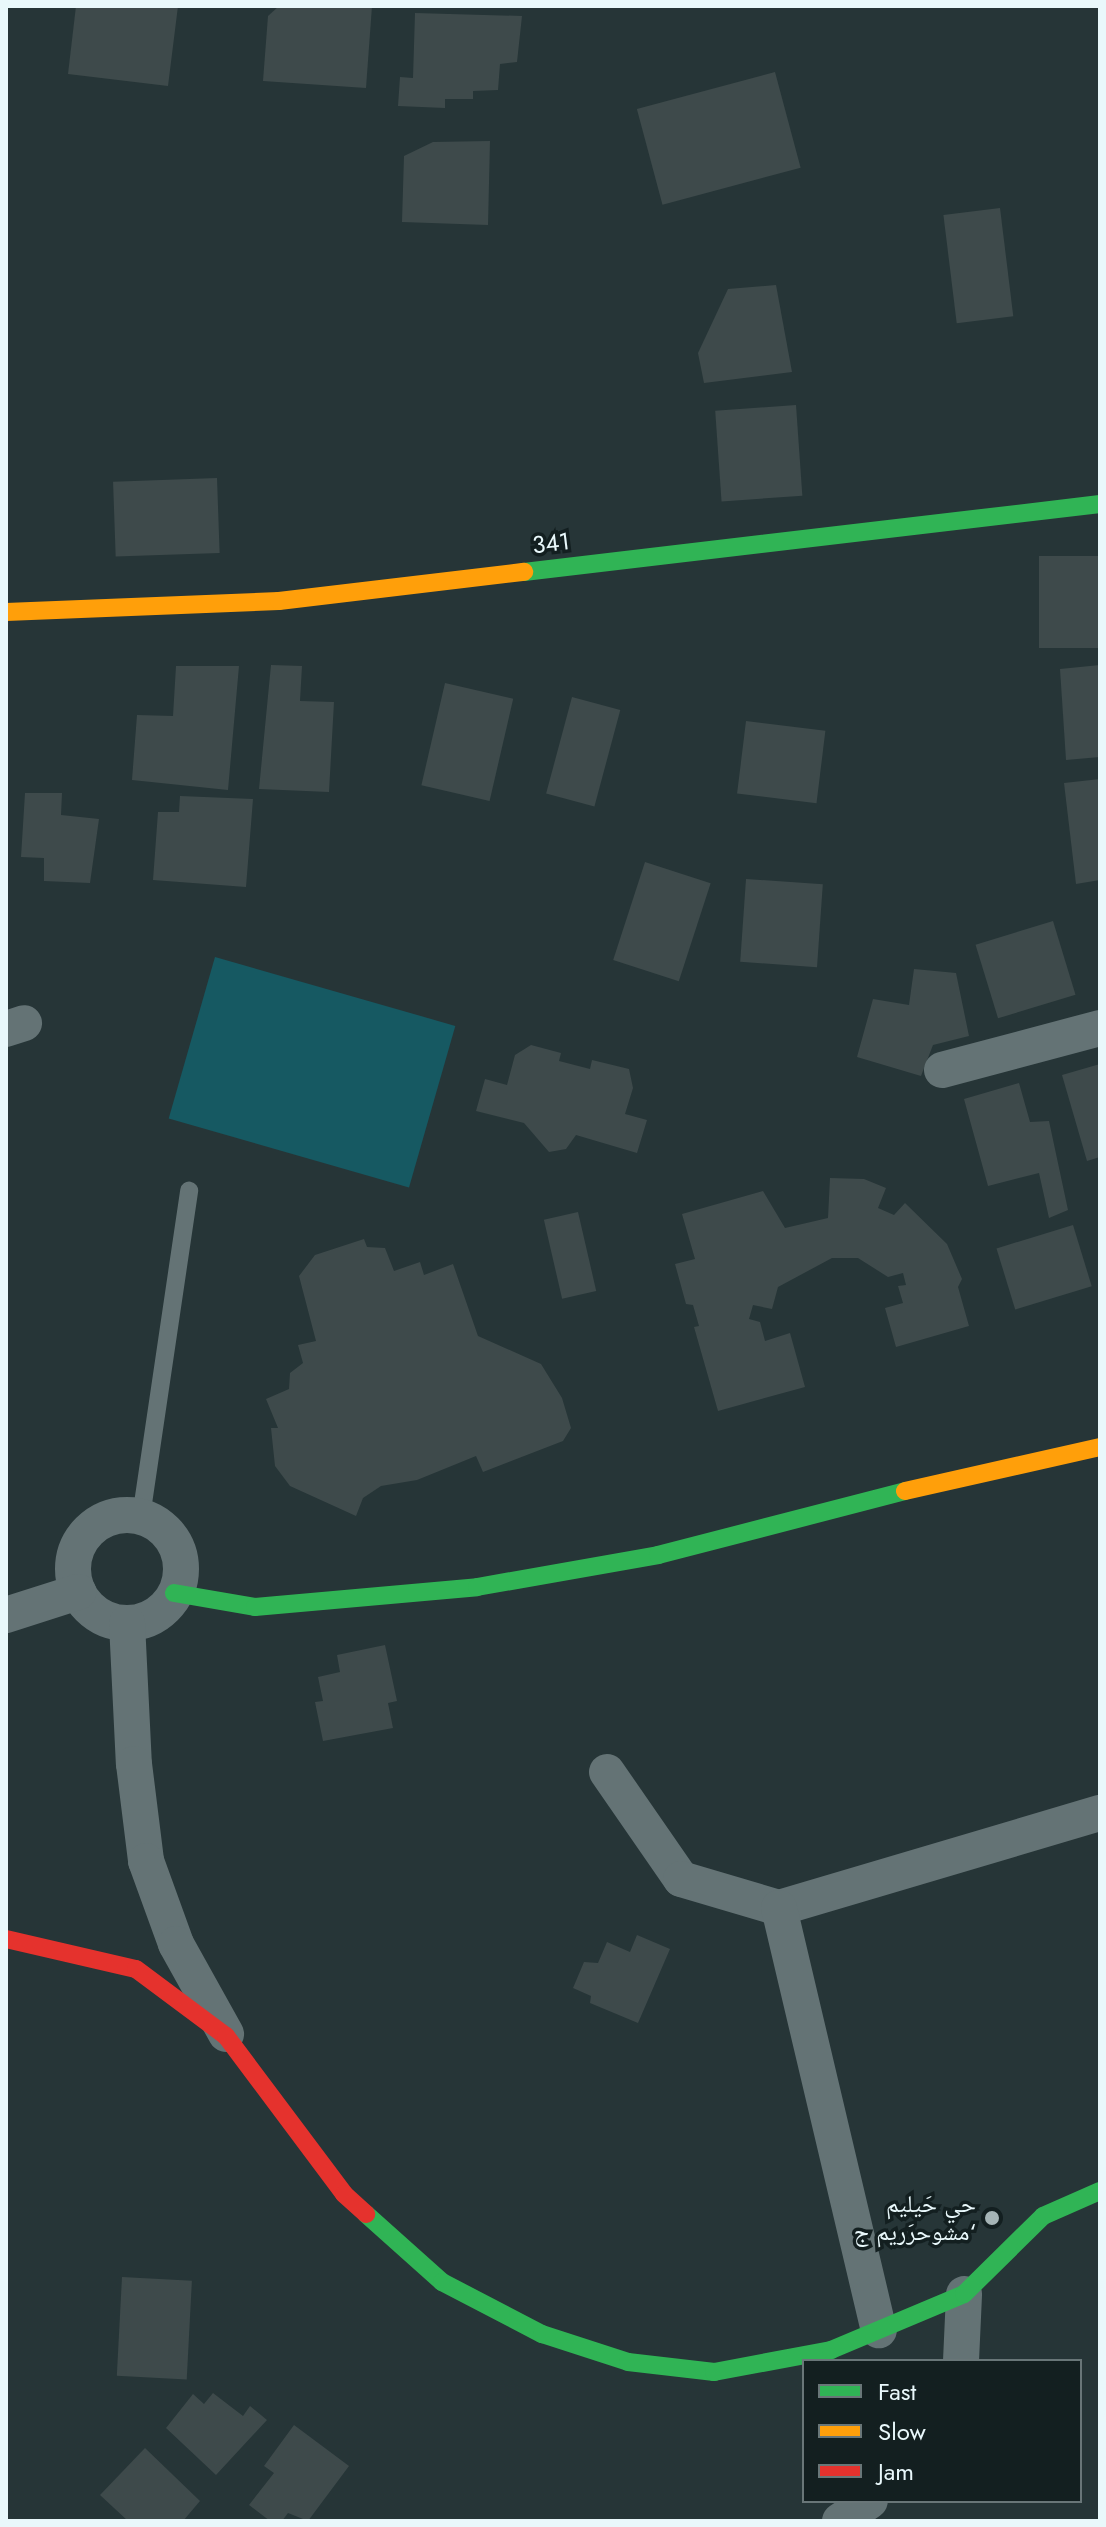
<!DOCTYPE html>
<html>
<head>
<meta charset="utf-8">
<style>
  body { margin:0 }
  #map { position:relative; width:1106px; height:2527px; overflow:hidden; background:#263537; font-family:Jost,"Noto Naskh Arabic",sans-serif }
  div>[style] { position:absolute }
  .green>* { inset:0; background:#165962; transform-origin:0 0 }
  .building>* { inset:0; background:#3e4a4b; transform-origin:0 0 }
  .lane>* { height:18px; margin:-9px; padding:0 9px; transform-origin:9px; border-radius:9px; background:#647375 }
  .street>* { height:36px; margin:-18px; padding:0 18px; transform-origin:18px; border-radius:18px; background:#647375 }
  .street>.ring { margin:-18px; padding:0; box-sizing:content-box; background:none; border:36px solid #647375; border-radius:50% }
  .fast>* { height:18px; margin:-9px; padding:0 9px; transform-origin:9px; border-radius:9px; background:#30b455 }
  .slow>* { height:18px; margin:-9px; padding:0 9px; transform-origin:9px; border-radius:9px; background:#ff9f0a }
  .jam>* { height:18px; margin:-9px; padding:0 9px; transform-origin:9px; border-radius:9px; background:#e5322d }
  .dots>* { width:22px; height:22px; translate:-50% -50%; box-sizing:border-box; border:4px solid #131f20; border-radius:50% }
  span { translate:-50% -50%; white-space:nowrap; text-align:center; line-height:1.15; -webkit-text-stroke:7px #131f20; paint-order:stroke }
  .street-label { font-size:24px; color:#e9f8fb }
  .poi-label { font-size:24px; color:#e9f8fb }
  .right { translate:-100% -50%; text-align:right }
  .frame { position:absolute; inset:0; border:8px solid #e9f8fb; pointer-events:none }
  .legend { position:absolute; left:802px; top:2359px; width:280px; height:144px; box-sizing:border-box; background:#131f20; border:2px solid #697678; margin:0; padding:10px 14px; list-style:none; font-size:24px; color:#e9f8fb }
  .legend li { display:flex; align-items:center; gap:16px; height:40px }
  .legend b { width:40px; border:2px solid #697678 }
</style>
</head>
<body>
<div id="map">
  <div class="green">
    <i style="left:215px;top:957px;width:250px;height:168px;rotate:16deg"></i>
  </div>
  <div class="building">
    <i style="clip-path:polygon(76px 6px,178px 6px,168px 86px,68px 74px)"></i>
    <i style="clip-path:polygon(279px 6px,372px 6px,366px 88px,263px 81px,268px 16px)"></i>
    <i style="clip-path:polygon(415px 13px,522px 16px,517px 62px,500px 64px,498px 90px,473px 91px,473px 99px,445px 99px,445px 108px,398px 106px,400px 77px,413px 78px)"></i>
    <i style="left:775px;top:72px;width:99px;height:143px;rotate:75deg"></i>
    <i style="clip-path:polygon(490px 141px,488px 225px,402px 222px,404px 156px,433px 142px)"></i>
    <i style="left:1000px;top:208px;width:109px;height:57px;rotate:83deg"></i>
    <i style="clip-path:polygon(776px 285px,792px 372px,704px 383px,698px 353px,728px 289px)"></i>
    <i style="left:796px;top:405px;width:91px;height:81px;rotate:86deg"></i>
    <i style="left:217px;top:478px;width:75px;height:104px;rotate:88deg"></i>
    <i style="left:1100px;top:556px;width:92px;height:61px;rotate:90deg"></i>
    <i style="clip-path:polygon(271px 665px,302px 666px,300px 701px,334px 702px,329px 792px,259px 789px)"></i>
    <i style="clip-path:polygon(1100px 665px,1100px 757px,1066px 760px,1060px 669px)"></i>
    <i style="clip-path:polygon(176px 666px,239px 666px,228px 790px,132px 780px,137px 715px,173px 716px)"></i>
    <i style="left:445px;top:683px;width:70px;height:105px;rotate:13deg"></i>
    <i style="left:572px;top:697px;width:50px;height:100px;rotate:15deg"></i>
    <i style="left:746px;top:721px;width:80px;height:73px;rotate:7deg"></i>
    <i style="clip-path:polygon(1100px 779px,1100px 880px,1076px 884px,1064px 783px)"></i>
    <i style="clip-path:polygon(25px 793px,62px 793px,61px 815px,99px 819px,90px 883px,44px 881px,44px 858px,21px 857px)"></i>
    <i style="clip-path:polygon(180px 796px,253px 799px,246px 887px,153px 880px,158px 812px,179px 812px)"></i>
    <i style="left:645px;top:862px;width:69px;height:103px;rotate:18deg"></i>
    <i style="left:746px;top:879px;width:77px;height:83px;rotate:4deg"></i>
    <i style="left:1053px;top:921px;width:77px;height:81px;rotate:73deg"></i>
    <i style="clip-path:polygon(914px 969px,956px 973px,969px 1036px,933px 1045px,921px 1076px,857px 1057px,873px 999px,909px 1005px)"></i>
    <i style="clip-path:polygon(531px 1045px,561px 1053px,559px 1061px,590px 1069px,592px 1060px,629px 1069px,633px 1088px,625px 1114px,647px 1120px,637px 1153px,576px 1135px,566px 1149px,549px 1152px,524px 1123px,476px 1111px,485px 1079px,507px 1085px,515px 1055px)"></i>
    <i style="clip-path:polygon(1100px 1064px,1100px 1157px,1087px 1161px,1062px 1075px)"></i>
    <i style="clip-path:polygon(1019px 1083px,1030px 1122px,1049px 1121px,1068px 1210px,1049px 1218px,1039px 1173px,988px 1186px,964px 1099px)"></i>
    <i style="clip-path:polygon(830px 1178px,864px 1179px,886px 1188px,878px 1208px,894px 1215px,905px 1203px,947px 1244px,962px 1279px,958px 1287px,969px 1326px,896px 1347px,885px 1308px,903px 1303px,898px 1286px,906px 1285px,903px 1273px,888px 1277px,858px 1258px,832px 1258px,778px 1287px,772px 1309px,753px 1305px,749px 1319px,760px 1322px,765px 1341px,790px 1333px,805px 1387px,718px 1411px,694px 1327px,699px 1326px,693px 1305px,686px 1304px,675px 1264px,695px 1259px,682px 1214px,763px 1191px,785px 1228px,828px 1218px)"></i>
    <i style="left:578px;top:1212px;width:81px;height:35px;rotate:77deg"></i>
    <i style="left:1073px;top:1225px;width:64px;height:80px;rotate:73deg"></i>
    <i style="clip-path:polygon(364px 1239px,367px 1247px,385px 1248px,394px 1271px,420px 1262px,424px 1275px,453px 1264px,478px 1336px,541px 1364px,562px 1398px,571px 1428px,563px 1441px,483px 1472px,476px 1456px,417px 1480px,381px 1486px,363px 1498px,356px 1516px,290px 1486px,275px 1466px,271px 1428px,278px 1428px,266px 1399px,289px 1389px,290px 1373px,303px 1363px,298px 1345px,316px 1341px,299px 1276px,315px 1255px)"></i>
    <i style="clip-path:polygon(385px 1645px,397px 1701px,388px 1703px,393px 1728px,323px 1741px,315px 1702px,323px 1701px,318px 1677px,340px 1672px,337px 1655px)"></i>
    <i style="clip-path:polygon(637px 1935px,670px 1949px,638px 2023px,590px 2003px,591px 1996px,573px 1988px,584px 1962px,598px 1963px,607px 1942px,630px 1952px)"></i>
    <i style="left:122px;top:2277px;width:70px;height:99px;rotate:3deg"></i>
    <i style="clip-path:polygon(213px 2393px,243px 2416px,250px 2406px,267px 2420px,216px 2475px,166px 2428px,193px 2394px,204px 2404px)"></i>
    <i style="clip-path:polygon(294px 2425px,349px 2466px,308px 2521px,288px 2513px,282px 2521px,270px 2521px,249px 2505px,274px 2473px,264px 2466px)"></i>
    <i style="clip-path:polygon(145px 2448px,200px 2501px,183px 2521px,128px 2521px,100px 2495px)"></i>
  </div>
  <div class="lane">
    <i style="left:141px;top:1517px;width:330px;rotate:-81.6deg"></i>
  </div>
  <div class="street">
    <i style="left:6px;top:1029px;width:19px;rotate:-18deg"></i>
    <i style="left:942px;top:1070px;width:163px;rotate:-14.9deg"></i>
    <i class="ring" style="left:73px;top:1515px;width:72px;height:72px"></i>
    <i style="left:6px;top:1615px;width:76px;rotate:-17.7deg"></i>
    <i style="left:127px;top:1623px;width:141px;rotate:87.2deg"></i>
    <i style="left:134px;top:1764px;width:98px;rotate:82.9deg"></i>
    <i style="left:146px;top:1861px;width:88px;rotate:70.1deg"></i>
    <i style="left:176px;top:1944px;width:103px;rotate:60.9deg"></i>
    <i style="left:607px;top:1772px;width:130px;rotate:55.3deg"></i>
    <i style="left:681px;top:1879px;width:102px;rotate:16.5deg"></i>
    <i style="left:779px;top:1908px;width:335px;rotate:-16.5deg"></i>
    <i style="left:779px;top:1908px;width:434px;rotate:76.7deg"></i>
    <i style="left:961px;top:2361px;width:67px;rotate:-87.4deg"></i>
    <i style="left:840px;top:2521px;width:36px;rotate:-34deg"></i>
  </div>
  <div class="fast">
    <i style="left:524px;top:572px;width:580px;rotate:-6.73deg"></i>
    <i style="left:174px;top:1593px;width:82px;rotate:9.8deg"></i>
    <i style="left:255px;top:1607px;width:223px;rotate:-5.1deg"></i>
    <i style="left:477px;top:1587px;width:184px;rotate:-10deg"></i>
    <i style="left:658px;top:1555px;width:255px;rotate:-14.5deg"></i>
    <i style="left:366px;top:2214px;width:102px;rotate:41.8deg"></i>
    <i style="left:442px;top:2282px;width:113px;rotate:27.5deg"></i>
    <i style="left:542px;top:2334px;width:90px;rotate:18deg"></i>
    <i style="left:628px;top:2362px;width:87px;rotate:6.6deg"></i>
    <i style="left:714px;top:2372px;width:119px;rotate:-10.6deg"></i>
    <i style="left:831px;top:2350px;width:144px;rotate:-22.8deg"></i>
    <i style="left:964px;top:2294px;width:111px;rotate:-44.6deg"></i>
    <i style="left:1043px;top:2216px;width:62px;rotate:-23.7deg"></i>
  </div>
  <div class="slow">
    <i style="left:6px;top:612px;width:273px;rotate:-2.3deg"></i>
    <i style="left:279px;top:601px;width:247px;rotate:-6.8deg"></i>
    <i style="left:905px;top:1491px;width:200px;rotate:-12.7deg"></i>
  </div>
  <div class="jam">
    <i style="left:6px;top:1939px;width:133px;rotate:13deg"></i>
    <i style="left:136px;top:1969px;width:112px;rotate:36.7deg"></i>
    <i style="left:226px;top:2036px;width:197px;rotate:53.2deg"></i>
    <i style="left:344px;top:2194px;width:30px;rotate:42deg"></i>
  </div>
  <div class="dots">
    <i style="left:992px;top:2218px;background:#a5b4b6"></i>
  </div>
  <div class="street-label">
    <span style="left:551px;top:543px;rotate:-7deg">341</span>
  </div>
  <div class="poi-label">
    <span class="right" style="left:976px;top:2218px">حي حَيليم<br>مشوحرَريم ج‘</span>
  </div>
  <div class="frame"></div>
  <ul class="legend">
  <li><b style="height:10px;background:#30b455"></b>Fast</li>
  <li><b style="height:10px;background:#ff9f0a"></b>Slow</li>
  <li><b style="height:10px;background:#e5322d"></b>Jam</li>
  </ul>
</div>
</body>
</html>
